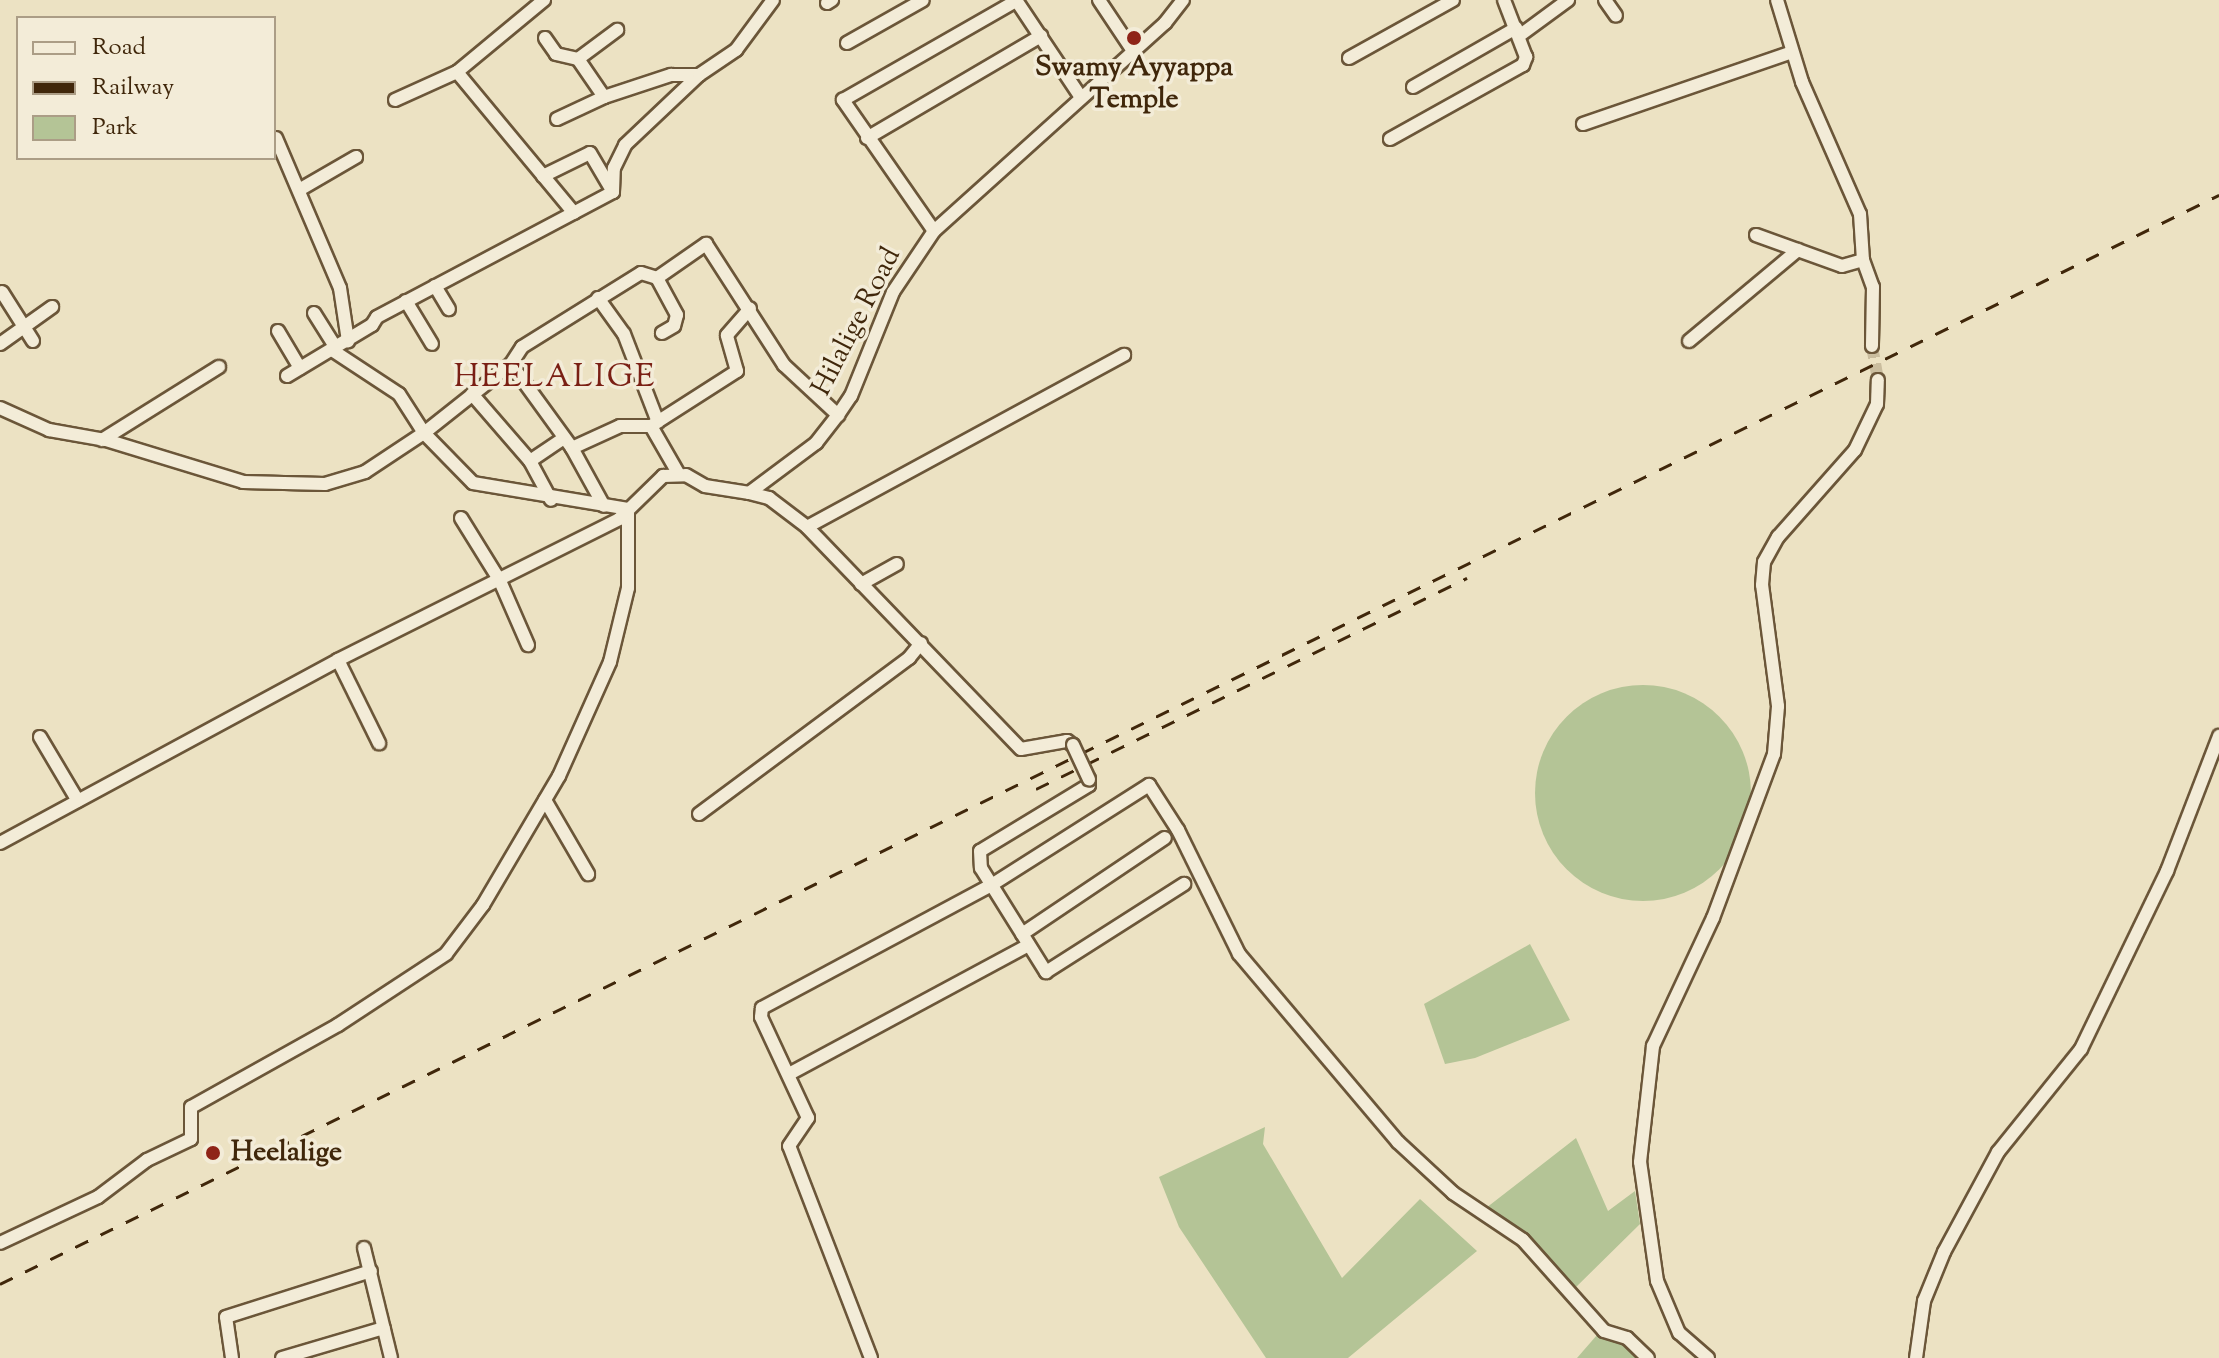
<!DOCTYPE html>
<html>
<head>
<meta charset="utf-8">
<style>
  body { margin:0 }
  #map { position:relative; width:2219px; height:1358px; overflow:hidden; background:#ece2c3; font-family:"Sorts Mill Goudy",serif }
  div>[style] { position:absolute }
  .green>* { inset:0; background:#b4c496 }
  .round { border-radius:50% }
  .minor-tunnel>* { height:12px; margin-top:-6px; transform-origin:0; background:repeating-linear-gradient(90deg,#cabd9e 0 12px,transparent 0 18px) }
  .roads { filter:drop-shadow(2px 0 #6b5639) drop-shadow(-2px 0 #6b5639) drop-shadow(0 2px #6b5639) drop-shadow(0 -2px #6b5639) }
  .minor>* { height:12px; margin:-6px; padding:0 6px; transform-origin:6px; border-radius:6px; background:#f3ecd8 }
  .rail>* { height:3px; margin-top:-1.5px; transform-origin:0; background:repeating-linear-gradient(90deg,#40270b 0 14px,transparent 0 28px) }
  .bridges { filter:drop-shadow(2px 0 #6b5639) drop-shadow(-2px 0 #6b5639) drop-shadow(0 2px #6b5639) drop-shadow(0 -2px #6b5639) }
  .minor-bridge>* { height:12px; margin:-6px; padding:0 6px; transform-origin:6px; border-radius:6px; background:#f3ecd8 }
  .dots>* { width:22px; height:22px; translate:-50% -50%; box-sizing:border-box; border:4px solid #f3ecd8; border-radius:50% }
  span { translate:-50% -50%; white-space:nowrap; text-align:center; line-height:1.15; -webkit-text-stroke:7px #f3ecd8; paint-order:stroke }
  .poi-label { font-size:28px; color:#40270b; font-weight:700 }
  .left { translate:0 -50%; text-align:left }
  .street-label { font-size:28px; color:#40270b }
  .quarter-label { font-size:32px; color:#7a1f14; letter-spacing:2px }
  .legend { position:absolute; left:16px; top:16px; width:260px; height:144px; box-sizing:border-box; background:#f3ecd8; border:2px solid #ab9d86; margin:0; padding:10px 14px; list-style:none; font-size:24px; color:#40270b }
  .legend li { display:flex; align-items:center; gap:16px; height:40px }
  .legend b { width:40px; border:2px solid #ab9d86 }
</style>
</head>
<body>
<div id="map">
  <div class="green">
    <i class="round" style="left:1535px;top:685px;width:216px;height:216px"></i>
    <i style="clip-path:polygon(1530px 944px,1570px 1020px,1475px 1058px,1445px 1064px,1424px 1004px)"></i>
    <i style="clip-path:polygon(1265px 1127px,1263px 1144px,1342px 1278px,1420px 1199px,1477px 1251px,1348px 1358px,1266px 1358px,1179px 1227px,1159px 1177px)"></i>
    <i style="clip-path:polygon(1576px 1138px,1608px 1211px,1635px 1191px,1640px 1224px,1572px 1291px,1528px 1236px,1486px 1208px)"></i>
    <i style="clip-path:polygon(1597px 1335px,1623px 1342px,1639px 1358px,1577px 1358px)"></i>
  </div>
  <div class="minor-tunnel">
    <i style="left:1872px;top:346px;width:35px;rotate:80deg"></i>
  </div>
  <div class="roads">
    <div class="minor">
      <i style="left:1016px;top:0;width:115px;rotate:56.3deg"></i>
      <i style="left:1099px;top:0;width:61px;rotate:56.3deg"></i>
      <i style="left:1605px;top:0;width:19px;rotate:55deg"></i>
      <i style="left:1777px;top:0;width:86px;rotate:73deg"></i>
      <i style="left:1802px;top:82px;width:144px;rotate:66.3deg"></i>
      <i style="left:1860px;top:214px;width:46px;rotate:86.3deg"></i>
      <i style="left:1863px;top:260px;width:29px;rotate:70deg"></i>
      <i style="left:1873px;top:287px;width:59px;rotate:91deg"></i>
      <i style="left:827px;top:3px;width:6px;rotate:-31deg"></i>
      <i style="left:1519px;top:36px;width:61px;rotate:-36.3deg"></i>
      <i style="left:545px;top:38px;width:19px;rotate:55deg"></i>
      <i style="left:556px;top:54px;width:23px;rotate:13deg"></i>
      <i style="left:578px;top:59px;width:49px;rotate:-36.6deg"></i>
      <i style="left:847px;top:43px;width:87px;rotate:-29.5deg"></i>
      <i style="left:1349px;top:58px;width:119px;rotate:-29.1deg"></i>
      <i style="left:578px;top:59px;width:46px;rotate:55.6deg"></i>
      <i style="left:604px;top:97px;width:71px;rotate:-18.2deg"></i>
      <i style="left:671px;top:75px;width:28px"></i>
      <i style="left:457px;top:72px;width:113px;rotate:-39.6deg"></i>
      <i style="left:1413px;top:87px;width:119px;rotate:-29.8deg"></i>
      <i style="left:395px;top:100px;width:68px;rotate:-24.3deg"></i>
      <i style="left:457px;top:72px;width:183px;rotate:50.3deg"></i>
      <i style="left:557px;top:119px;width:52px;rotate:-25.1deg"></i>
      <i style="left:1583px;top:124px;width:221px;rotate:-19deg"></i>
      <i style="left:276px;top:138px;width:163px;rotate:66.9deg"></i>
      <i style="left:340px;top:288px;width:54px;rotate:81.4deg"></i>
      <i style="left:867px;top:138px;width:202px;rotate:-30.4deg"></i>
      <i style="left:1390px;top:139px;width:152px;rotate:-29.1deg"></i>
      <i style="left:1523px;top:65px;width:9px;rotate:-69deg"></i>
      <i style="left:1526px;top:57px;width:61px;rotate:-111.1deg"></i>
      <i style="left:543px;top:176px;width:52px;rotate:-26.1deg"></i>
      <i style="left:590px;top:153px;width:45px;rotate:59.5deg"></i>
      <i style="left:299px;top:190px;width:66px;rotate:-30.1deg"></i>
      <i style="left:934px;top:231px;width:160px;rotate:-124.8deg"></i>
      <i style="left:843px;top:100px;width:199px;rotate:-29.8deg"></i>
      <i style="left:1756px;top:235px;width:91px;rotate:19.8deg"></i>
      <i style="left:1842px;top:266px;width:22px;rotate:-16deg"></i>
      <i style="left:657px;top:278px;width:42px;rotate:61.6deg"></i>
      <i style="left:677px;top:315px;width:11px;rotate:105deg"></i>
      <i style="left:674px;top:326px;width:14px;rotate:150deg"></i>
      <i style="left:435px;top:286px;width:27px;rotate:59deg"></i>
      <i style="left:2px;top:292px;width:58px;rotate:57.7deg"></i>
      <i style="left:598px;top:298px;width:44px;rotate:54.2deg"></i>
      <i style="left:624px;top:334px;width:94px;rotate:68.9deg"></i>
      <i style="left:406px;top:301px;width:50px;rotate:58.8deg"></i>
      <i style="left:314px;top:313px;width:41px;rotate:57.8deg"></i>
      <i style="left:278px;top:331px;width:43px;rotate:59.3deg"></i>
      <i style="left:1689px;top:341px;width:142px;rotate:-39.9deg"></i>
      <i style="left:0;top:344px;width:64px;rotate:-35.4deg"></i>
      <i style="left:332px;top:350px;width:80px;rotate:33.3deg"></i>
      <i style="left:399px;top:394px;width:46px;rotate:57.3deg"></i>
      <i style="left:424px;top:433px;width:111px;rotate:-38.4deg"></i>
      <i style="left:511px;top:364px;width:20px;rotate:-57deg"></i>
      <i style="left:522px;top:347px;width:140px;rotate:-31.9deg"></i>
      <i style="left:641px;top:273px;width:17px;rotate:17deg"></i>
      <i style="left:657px;top:278px;width:60px;rotate:-34.8deg"></i>
      <i style="left:706px;top:244px;width:144px;rotate:57.2deg"></i>
      <i style="left:784px;top:365px;width:74px;rotate:42.8deg"></i>
      <i style="left:511px;top:364px;width:104px;rotate:54deg"></i>
      <i style="left:572px;top:448px;width:66px;rotate:61.1deg"></i>
      <i style="left:287px;top:376px;width:99px;rotate:-31deg"></i>
      <i style="left:372px;top:325px;width:9px;rotate:-58deg"></i>
      <i style="left:377px;top:317px;width:267px;rotate:-27.9deg"></i>
      <i style="left:613px;top:192px;width:24px;rotate:-88deg"></i>
      <i style="left:614px;top:168px;width:25px;rotate:-64deg"></i>
      <i style="left:625px;top:145px;width:102px;rotate:-43.4deg"></i>
      <i style="left:699px;top:75px;width:45px;rotate:-34deg"></i>
      <i style="left:736px;top:50px;width:62px;rotate:-53.5deg"></i>
      <i style="left:472px;top:394px;width:89px;rotate:49.1deg"></i>
      <i style="left:530px;top:461px;width:40px;rotate:-34deg"></i>
      <i style="left:0;top:408px;width:54px;rotate:24.2deg"></i>
      <i style="left:49px;top:430px;width:58px;rotate:10deg"></i>
      <i style="left:106px;top:440px;width:143px;rotate:17deg"></i>
      <i style="left:243px;top:482px;width:82px;rotate:1.4deg"></i>
      <i style="left:325px;top:484px;width:42px;rotate:-16.7deg"></i>
      <i style="left:365px;top:472px;width:71px;rotate:-33.5deg"></i>
      <i style="left:424px;top:433px;width:70px;rotate:45.6deg"></i>
      <i style="left:473px;top:483px;width:157px;rotate:9.5deg"></i>
      <i style="left:628px;top:509px;width:79px;rotate:90deg"></i>
      <i style="left:628px;top:588px;width:76px;rotate:103.7deg"></i>
      <i style="left:610px;top:662px;width:125px;rotate:114.1deg"></i>
      <i style="left:559px;top:776px;width:150px;rotate:120.5deg"></i>
      <i style="left:483px;top:905px;width:61px;rotate:127.1deg"></i>
      <i style="left:446px;top:954px;width:129px;rotate:146.7deg"></i>
      <i style="left:338px;top:1025px;width:168px;rotate:150.8deg"></i>
      <i style="left:191px;top:1107px;width:32px;rotate:90deg"></i>
      <i style="left:191px;top:1139px;width:49px;rotate:154.5deg"></i>
      <i style="left:147px;top:1160px;width:61px;rotate:142.9deg"></i>
      <i style="left:98px;top:1197px;width:108px;rotate:154.9deg"></i>
      <i style="left:651px;top:426px;width:54px;rotate:60.1deg"></i>
      <i style="left:102px;top:440px;width:138px;rotate:-32deg"></i>
      <i style="left:572px;top:448px;width:53px;rotate:-24.6deg"></i>
      <i style="left:620px;top:426px;width:31px"></i>
      <i style="left:651px;top:426px;width:102px;rotate:-32.6deg"></i>
      <i style="left:737px;top:371px;width:37px;rotate:-106deg"></i>
      <i style="left:727px;top:335px;width:35px;rotate:-49deg"></i>
      <i style="left:530px;top:461px;width:44px;rotate:61.7deg"></i>
      <i style="left:749px;top:493px;width:21px;rotate:14deg"></i>
      <i style="left:769px;top:498px;width:48px;rotate:37.3deg"></i>
      <i style="left:807px;top:527px;width:308px;rotate:46.1deg"></i>
      <i style="left:1021px;top:749px;width:47px;rotate:-9.9deg"></i>
      <i style="left:1067px;top:741px;width:7px;rotate:34deg"></i>
      <i style="left:461px;top:518px;width:74px;rotate:58.2deg"></i>
      <i style="left:500px;top:581px;width:70px;rotate:66.4deg"></i>
      <i style="left:807px;top:527px;width:361px;rotate:-28.5deg"></i>
      <i style="left:861px;top:584px;width:41px;rotate:-29.1deg"></i>
      <i style="left:338px;top:660px;width:93px;rotate:63.7deg"></i>
      <i style="left:40px;top:737px;width:74px;rotate:59.3deg"></i>
      <i style="left:1089px;top:779px;width:6px;rotate:90deg"></i>
      <i style="left:1089px;top:785px;width:127px;rotate:148.8deg"></i>
      <i style="left:980px;top:851px;width:17px;rotate:87deg"></i>
      <i style="left:981px;top:868px;width:123px;rotate:58deg"></i>
      <i style="left:1046px;top:972px;width:164px;rotate:-32.5deg"></i>
      <i style="left:545px;top:800px;width:86px;rotate:59.8deg"></i>
      <i style="left:699px;top:814px;width:262px;rotate:-36.6deg"></i>
      <i style="left:909px;top:658px;width:19px;rotate:-51deg"></i>
      <i style="left:0;top:843px;width:384px;rotate:-28.4deg"></i>
      <i style="left:338px;top:660px;width:314px;rotate:-26.6deg"></i>
      <i style="left:619px;top:519px;width:62px;rotate:-44.3deg"></i>
      <i style="left:663px;top:476px;width:23px;rotate:-2deg"></i>
      <i style="left:686px;top:475px;width:22px;rotate:30deg"></i>
      <i style="left:705px;top:486px;width:45px;rotate:9deg"></i>
      <i style="left:749px;top:493px;width:84px;rotate:-36.7deg"></i>
      <i style="left:816px;top:443px;width:36px;rotate:-52deg"></i>
      <i style="left:838px;top:415px;width:23px;rotate:-56deg"></i>
      <i style="left:851px;top:396px;width:112px;rotate:-68deg"></i>
      <i style="left:893px;top:292px;width:73px;rotate:-56.1deg"></i>
      <i style="left:934px;top:231px;width:311px;rotate:-42deg"></i>
      <i style="left:1165px;top:23px;width:29px;rotate:-52deg"></i>
      <i style="left:1022px;top:934px;width:172px;rotate:-33.9deg"></i>
      <i style="left:789px;top:1074px;width:272px;rotate:-28.3deg"></i>
      <i style="left:364px;top:1248px;width:113px;rotate:76.2deg"></i>
      <i style="left:232px;top:1358px;width:41px;rotate:-98.3deg"></i>
      <i style="left:226px;top:1317px;width:152px;rotate:-17.6deg"></i>
      <i style="left:282px;top:1358px;width:106px;rotate:-16.4deg"></i>
      <i style="left:871px;top:1358px;width:227px;rotate:-111.1deg"></i>
      <i style="left:789px;top:1146px;width:34px;rotate:-56deg"></i>
      <i style="left:808px;top:1118px;width:111px;rotate:-115deg"></i>
      <i style="left:761px;top:1017px;width:9px;rotate:-84deg"></i>
      <i style="left:762px;top:1008px;width:262px;rotate:-28.2deg"></i>
      <i style="left:993px;top:884px;width:185px;rotate:-32.4deg"></i>
      <i style="left:1149px;top:785px;width:54px;rotate:57.2deg"></i>
      <i style="left:1178px;top:830px;width:138px;rotate:63.8deg"></i>
      <i style="left:1239px;top:954px;width:246px;rotate:49.8deg"></i>
      <i style="left:1398px;top:1142px;width:75px;rotate:42.8deg"></i>
      <i style="left:1453px;top:1193px;width:84px;rotate:33.9deg"></i>
      <i style="left:1523px;top:1240px;width:122px;rotate:48.3deg"></i>
      <i style="left:1604px;top:1331px;width:24px;rotate:17deg"></i>
      <i style="left:1627px;top:1338px;width:29px;rotate:44deg"></i>
      <i style="left:1708px;top:1358px;width:38px;rotate:-139deg"></i>
      <i style="left:1679px;top:1333px;width:56px;rotate:-112.9deg"></i>
      <i style="left:1657px;top:1281px;width:120px;rotate:-98.1deg"></i>
      <i style="left:1640px;top:1162px;width:117px;rotate:-83.6deg"></i>
      <i style="left:1653px;top:1046px;width:141px;rotate:-64.9deg"></i>
      <i style="left:1713px;top:918px;width:175px;rotate:-69.6deg"></i>
      <i style="left:1774px;top:754px;width:48px;rotate:-85.2deg"></i>
      <i style="left:1778px;top:706px;width:122px;rotate:-97.5deg"></i>
      <i style="left:1762px;top:585px;width:23px;rotate:-85deg"></i>
      <i style="left:1764px;top:562px;width:29px;rotate:-61deg"></i>
      <i style="left:1778px;top:537px;width:116px;rotate:-48.5deg"></i>
      <i style="left:1855px;top:450px;width:51px;rotate:-64.4deg"></i>
      <i style="left:1877px;top:404px;width:24px;rotate:-88deg"></i>
      <i style="left:1916px;top:1358px;width:58px;rotate:-82deg"></i>
      <i style="left:1924px;top:1301px;width:53px;rotate:-67.8deg"></i>
      <i style="left:1944px;top:1252px;width:114px;rotate:-61.6deg"></i>
      <i style="left:1998px;top:1152px;width:132px;rotate:-51.1deg"></i>
      <i style="left:2081px;top:1049px;width:198px;rotate:-64.2deg"></i>
      <i style="left:2167px;top:871px;width:145px;rotate:-68.9deg"></i>
    </div>
  </div>
  <div class="rail">
    <i style="left:1036px;top:789px;width:480px;rotate:-26.1deg"></i>
    <i style="left:0;top:1284px;width:2472px;rotate:-26.14deg"></i>
  </div>
  <div class="bridges">
    <div class="minor-bridge">
      <i style="left:1073px;top:745px;width:38px;rotate:65deg"></i>
    </div>
  </div>
  <div class="dots">
    <i style="left:1134px;top:38px;background:#8f2418"></i>
    <i style="left:213px;top:1153px;background:#8f2418"></i>
  </div>
  <div class="poi-label">
    <span style="left:1134px;top:84px">Swamy Ayyappa<br>Temple</span>
    <span class="left" style="left:231px;top:1153px">Heelalige</span>
  </div>
  <div class="street-label">
    <span style="left:857px;top:322px;rotate:-63deg">Hilalige Road</span>
  </div>
  <div class="quarter-label">
    <span style="left:555px;top:378px">HEELALIGE</span>
  </div>
  <ul class="legend">
  <li><b style="height:10px;background:#f3ecd8"></b>Road</li>
  <li><b style="height:10px;background:#40270b"></b>Railway</li>
  <li><b style="height:22px;background:#b4c496"></b>Park</li>
  </ul>
</div>
</body>
</html>
